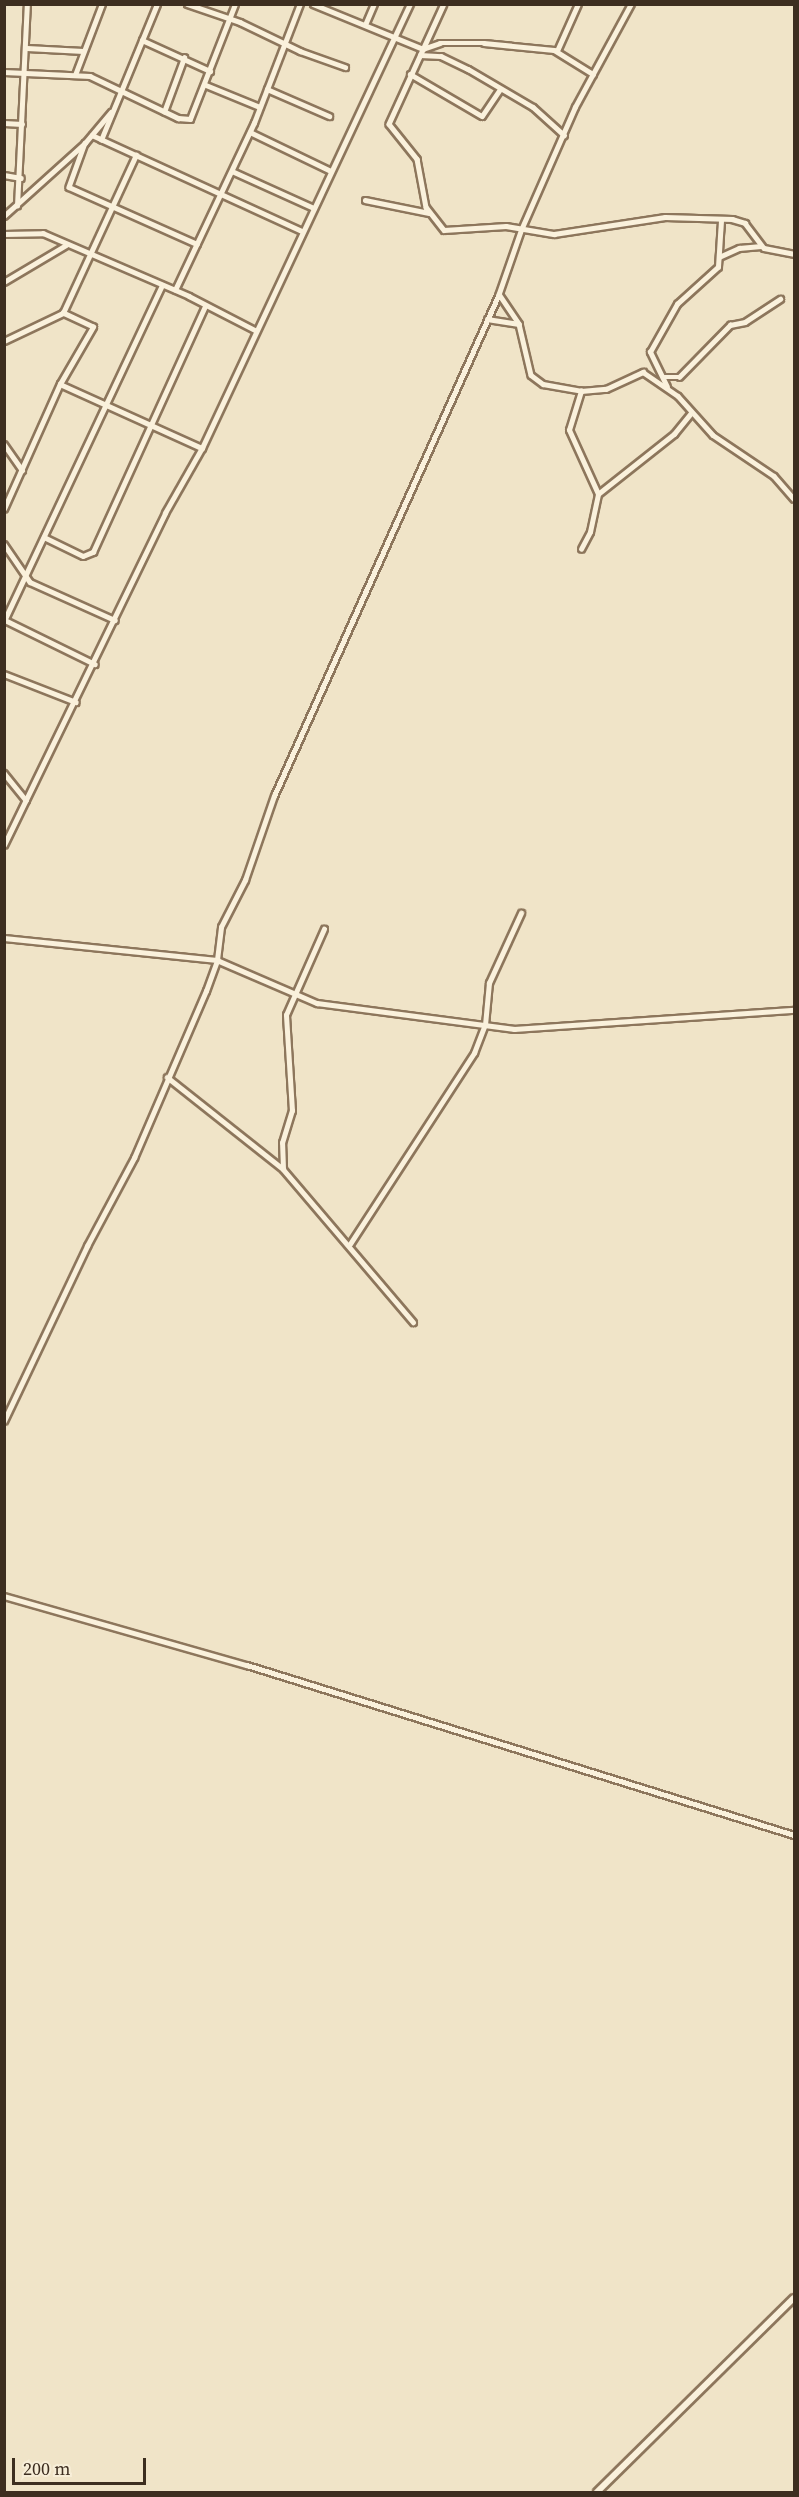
<!DOCTYPE html>
<html>
<head>
<meta charset="utf-8">
<style>
  body { margin:0 }
  #map { position:relative; width:799px; height:2497px; overflow:hidden; background:#f0e4c8; font-family:"Source Serif 4",serif }
  div>[style] { position:absolute }
  .roads { filter:drop-shadow(2px 0 #8d765c) drop-shadow(-2px 0 #8d765c) drop-shadow(0 2px #8d765c) drop-shadow(0 -2px #8d765c) }
  .street>* { height:4.5px; margin:-2.25px; padding:0 2.25px; transform-origin:2.25px; border-radius:2.25px; background:#faf1dc }
  .secondary>* { height:6px; margin:-3px; padding:0 3px; transform-origin:3px; border-radius:3px; background:#faf1dc }
  span { translate:-50% -50%; white-space:nowrap; text-align:center; line-height:1.15; -webkit-text-stroke:4.5px #f7eed8; paint-order:stroke }
  .frame { position:absolute; inset:0; border:6px solid #3d2e20; pointer-events:none }
  .scale { position:absolute; left:12px; top:2458px; width:134px; height:27px; box-sizing:border-box; border:3px solid #3d2e20; border-top:0; padding-left:8px; font-size:18px; line-height:21px; white-space:nowrap; color:#3d2e20; -webkit-text-stroke:4px #f7eed8; paint-order:stroke }
</style>
</head>
<body>
<div id="map">
  <div class="roads">
    <div class="street">
      <i style="left:187px;top:4px;width:56px;rotate:18.8deg"></i>
      <i style="left:240px;top:22px;width:67px;rotate:25.8deg"></i>
      <i style="left:300px;top:51px;width:48px;rotate:19.6deg"></i>
      <i style="left:313px;top:4px;width:119px;rotate:22.2deg"></i>
      <i style="left:423px;top:49px;width:18px;rotate:-19deg"></i>
      <i style="left:440px;top:43px;width:44px"></i>
      <i style="left:484px;top:43px;width:70px;rotate:5.7deg"></i>
      <i style="left:554px;top:50px;width:46px;rotate:31.6deg"></i>
      <i style="left:444px;top:4px;width:132px;rotate:114.6deg"></i>
      <i style="left:389px;top:124px;width:45px;rotate:51.3deg"></i>
      <i style="left:417px;top:159px;width:49px;rotate:79.4deg"></i>
      <i style="left:426px;top:207px;width:29px;rotate:52deg"></i>
      <i style="left:444px;top:230px;width:62px;rotate:-3.7deg"></i>
      <i style="left:506px;top:226px;width:49px;rotate:9.5deg"></i>
      <i style="left:554px;top:234px;width:112px;rotate:-8.7deg"></i>
      <i style="left:665px;top:217px;width:67px;rotate:1.7deg"></i>
      <i style="left:732px;top:219px;width:14px;rotate:17deg"></i>
      <i style="left:745px;top:223px;width:31px;rotate:53deg"></i>
      <i style="left:764px;top:248px;width:31px;rotate:11deg"></i>
      <i style="left:365px;top:25px;width:23px;rotate:-67deg"></i>
      <i style="left:142px;top:40px;width:75px;rotate:24.5deg"></i>
      <i style="left:27px;top:48px;width:56px;rotate:3.1deg"></i>
      <i style="left:557px;top:51px;width:51px;rotate:-65.9deg"></i>
      <i style="left:420px;top:55px;width:21px;rotate:3deg"></i>
      <i style="left:441px;top:56px;width:30px;rotate:26deg"></i>
      <i style="left:468px;top:69px;width:75px;rotate:30.3deg"></i>
      <i style="left:533px;top:107px;width:42px;rotate:42.1deg"></i>
      <i style="left:4px;top:72px;width:86px;rotate:2.7deg"></i>
      <i style="left:90px;top:76px;width:98px;rotate:25.5deg"></i>
      <i style="left:178px;top:118px;width:12px;rotate:5deg"></i>
      <i style="left:190px;top:119px;width:123px;rotate:-68.6deg"></i>
      <i style="left:410px;top:74px;width:83px;rotate:30.3deg"></i>
      <i style="left:482px;top:116px;width:32px;rotate:-56deg"></i>
      <i style="left:75px;top:75px;width:76px;rotate:-69.2deg"></i>
      <i style="left:206px;top:85px;width:58px;rotate:22.2deg"></i>
      <i style="left:267px;top:89px;width:68px;rotate:23.5deg"></i>
      <i style="left:164px;top:112px;width:58px;rotate:-69.7deg"></i>
      <i style="left:4px;top:123px;width:18px;rotate:3deg"></i>
      <i style="left:250px;top:132px;width:90px;rotate:25.7deg"></i>
      <i style="left:92px;top:135px;width:231px;rotate:24.6deg"></i>
      <i style="left:101px;top:140px;width:147px;rotate:-67.6deg"></i>
      <i style="left:85px;top:143px;width:47px;rotate:110deg"></i>
      <i style="left:69px;top:187px;width:140px;rotate:24deg"></i>
      <i style="left:232px;top:171px;width:90px;rotate:24.3deg"></i>
      <i style="left:4px;top:175px;width:17px;rotate:10deg"></i>
      <i style="left:365px;top:200px;width:65px;rotate:11.5deg"></i>
      <i style="left:17px;top:206px;width:202px;rotate:-87.2deg"></i>
      <i style="left:4px;top:216px;width:109px;rotate:-42deg"></i>
      <i style="left:85px;top:143px;width:40px;rotate:-50deg"></i>
      <i style="left:4px;top:234px;width:39px;rotate:-1deg"></i>
      <i style="left:43px;top:233px;width:159px;rotate:23.3deg"></i>
      <i style="left:189px;top:296px;width:74px;rotate:27.3deg"></i>
      <i style="left:719px;top:257px;width:22px;rotate:-24deg"></i>
      <i style="left:739px;top:248px;width:22px;rotate:-5deg"></i>
      <i style="left:4px;top:282px;width:72px;rotate:-30.8deg"></i>
      <i style="left:175px;top:290px;width:185px;rotate:-64.7deg"></i>
      <i style="left:254px;top:123px;width:128px;rotate:-68.9deg"></i>
      <i style="left:499px;top:294px;width:36px;rotate:56deg"></i>
      <i style="left:519px;top:324px;width:52px;rotate:76.8deg"></i>
      <i style="left:531px;top:375px;width:15px;rotate:37deg"></i>
      <i style="left:543px;top:384px;width:39px;rotate:10deg"></i>
      <i style="left:487px;top:319px;width:32px;rotate:9deg"></i>
      <i style="left:4px;top:341px;width:65px;rotate:-25.4deg"></i>
      <i style="left:663px;top:377px;width:16px"></i>
      <i style="left:679px;top:377px;width:73px;rotate:-45.6deg"></i>
      <i style="left:730px;top:325px;width:15px;rotate:-11deg"></i>
      <i style="left:745px;top:322px;width:42px;rotate:-33.3deg"></i>
      <i style="left:60px;top:384px;width:156px;rotate:24.3deg"></i>
      <i style="left:667px;top:387px;width:39px;rotate:-116deg"></i>
      <i style="left:650px;top:352px;width:55px;rotate:-60.6deg"></i>
      <i style="left:677px;top:304px;width:55px;rotate:-42.1deg"></i>
      <i style="left:718px;top:267px;width:46px;rotate:-86.3deg"></i>
      <i style="left:4px;top:444px;width:32px;rotate:55deg"></i>
      <i style="left:598px;top:494px;width:97px;rotate:-38.3deg"></i>
      <i style="left:674px;top:434px;width:26px;rotate:-51deg"></i>
      <i style="left:4px;top:509px;width:137px;rotate:-65.9deg"></i>
      <i style="left:60px;top:384px;width:66px;rotate:-59.9deg"></i>
      <i style="left:93px;top:327px;width:33px;rotate:-155deg"></i>
      <i style="left:63px;top:313px;width:174px;rotate:-65.2deg"></i>
      <i style="left:44px;top:537px;width:43px;rotate:26deg"></i>
      <i style="left:83px;top:556px;width:11px;rotate:-22deg"></i>
      <i style="left:93px;top:552px;width:270px;rotate:-65.5deg"></i>
      <i style="left:4px;top:544px;width:46px;rotate:55.6deg"></i>
      <i style="left:30px;top:582px;width:93px;rotate:24.1deg"></i>
      <i style="left:581px;top:549px;width:19px;rotate:-62deg"></i>
      <i style="left:590px;top:532px;width:39px;rotate:-78deg"></i>
      <i style="left:598px;top:494px;width:70px;rotate:-114.4deg"></i>
      <i style="left:569px;top:430px;width:41px;rotate:-72.9deg"></i>
      <i style="left:581px;top:391px;width:25px;rotate:-5deg"></i>
      <i style="left:606px;top:389px;width:41px;rotate:-24.7deg"></i>
      <i style="left:643px;top:372px;width:42px;rotate:34.4deg"></i>
      <i style="left:678px;top:396px;width:52px;rotate:48.1deg"></i>
      <i style="left:713px;top:435px;width:73px;rotate:33.9deg"></i>
      <i style="left:774px;top:476px;width:30px;rotate:49deg"></i>
      <i style="left:5px;top:620px;width:100px;rotate:26.1deg"></i>
      <i style="left:4px;top:621px;width:371px;rotate:-64.8deg"></i>
      <i style="left:4px;top:674px;width:77px;rotate:21.3deg"></i>
      <i style="left:4px;top:773px;width:35px;rotate:51deg"></i>
      <i style="left:4px;top:845px;width:369px;rotate:-64.1deg"></i>
      <i style="left:165px;top:513px;width:75px;rotate:-60.4deg"></i>
      <i style="left:202px;top:448px;width:490px;rotate:-64.9deg"></i>
      <i style="left:4px;top:938px;width:214px;rotate:5.9deg"></i>
      <i style="left:217px;top:960px;width:109px;rotate:23.3deg"></i>
      <i style="left:317px;top:1003px;width:199px;rotate:7.5deg"></i>
      <i style="left:514px;top:1029px;width:281px;rotate:-3.9deg"></i>
      <i style="left:167px;top:1077px;width:148px;rotate:38.4deg"></i>
      <i style="left:283px;top:1169px;width:201px;rotate:49.6deg"></i>
      <i style="left:283px;top:1169px;width:26px;rotate:-92deg"></i>
      <i style="left:282px;top:1143px;width:34px;rotate:-73deg"></i>
      <i style="left:292px;top:1111px;width:96px;rotate:-93.6deg"></i>
      <i style="left:286px;top:1015px;width:94px;rotate:-66.2deg"></i>
      <i style="left:350px;top:1244px;width:228px;rotate:-57deg"></i>
      <i style="left:474px;top:1053px;width:30px;rotate:-69deg"></i>
      <i style="left:485px;top:1025px;width:42px;rotate:-84.6deg"></i>
      <i style="left:489px;top:983px;width:77px;rotate:-65.4deg"></i>
      <i style="left:4px;top:1421px;width:194px;rotate:-64.6deg"></i>
      <i style="left:87px;top:1246px;width:100px;rotate:-61.9deg"></i>
      <i style="left:134px;top:1158px;width:182px;rotate:-66.7deg"></i>
      <i style="left:206px;top:991px;width:33px;rotate:-70deg"></i>
      <i style="left:217px;top:960px;width:33px;rotate:-83deg"></i>
      <i style="left:221px;top:927px;width:53px;rotate:-62.9deg"></i>
      <i style="left:245px;top:880px;width:89px;rotate:-71deg"></i>
      <i style="left:274px;top:796px;width:548px;rotate:-65.87deg"></i>
      <i style="left:498px;top:296px;width:70px;rotate:-70.8deg"></i>
      <i style="left:521px;top:230px;width:134px;rotate:-66.3deg"></i>
      <i style="left:575px;top:107px;width:117px;rotate:-61.5deg"></i>
      <i style="left:4px;top:1596px;width:253px;rotate:15.9deg"></i>
      <i style="left:247px;top:1665px;width:573px;rotate:17.26deg"></i>
    </div>
    <div class="secondary">
      <i style="left:597px;top:2492px;width:276px;rotate:-44.6deg"></i>
    </div>
  </div>
  <div class="frame"></div>
  <div class="scale">200 m</div>
</div>
</body>
</html>
